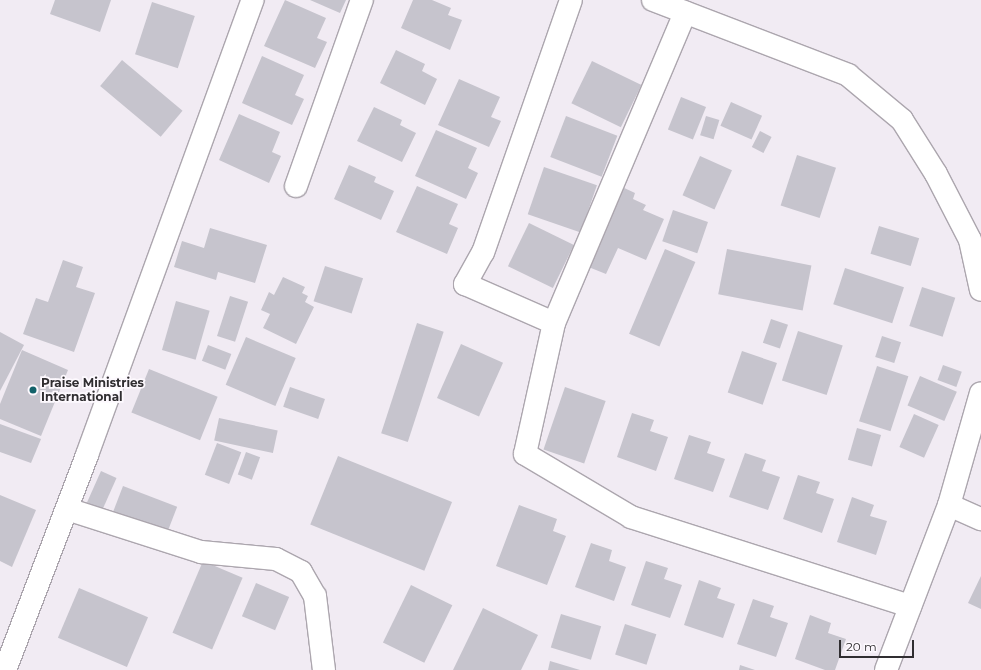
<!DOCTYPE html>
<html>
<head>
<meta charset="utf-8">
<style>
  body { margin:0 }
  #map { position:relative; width:981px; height:670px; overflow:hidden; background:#f1ebf3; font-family:Montserrat,sans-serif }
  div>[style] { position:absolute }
  .building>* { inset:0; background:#c6c4cd; transform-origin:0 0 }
  .roads { filter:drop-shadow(1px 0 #aca6ae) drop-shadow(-1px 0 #aca6ae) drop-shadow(0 1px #aca6ae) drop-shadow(0 -1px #aca6ae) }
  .minor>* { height:22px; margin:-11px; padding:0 11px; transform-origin:11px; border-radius:11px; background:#fff }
  .dots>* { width:11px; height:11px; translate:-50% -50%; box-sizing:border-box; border:2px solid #fdf9fe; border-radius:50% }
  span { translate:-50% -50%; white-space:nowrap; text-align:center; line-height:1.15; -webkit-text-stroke:3.5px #fdf9fe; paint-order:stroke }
  .poi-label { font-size:12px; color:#302e31; font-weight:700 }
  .left { translate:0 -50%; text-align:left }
  .scale { position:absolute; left:839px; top:640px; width:75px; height:18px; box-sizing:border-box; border:2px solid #302e31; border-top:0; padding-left:5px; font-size:12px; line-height:14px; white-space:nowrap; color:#302e31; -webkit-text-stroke:3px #fdf9fe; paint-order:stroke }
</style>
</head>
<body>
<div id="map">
  <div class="building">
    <i style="clip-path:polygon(55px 0,111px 0,100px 32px,50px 14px)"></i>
    <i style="clip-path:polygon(285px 0,326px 18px,317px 38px,327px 42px,315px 68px,264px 46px)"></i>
    <i style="clip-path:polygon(310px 0,346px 0,340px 13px)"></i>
    <i style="clip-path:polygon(413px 0,432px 0,451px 8px,448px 15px,462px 20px,450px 50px,401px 28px)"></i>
    <i style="left:152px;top:2px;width:45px;height:55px;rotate:18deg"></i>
    <i style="clip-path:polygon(396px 50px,425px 64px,422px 71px,437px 79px,425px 105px,380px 83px)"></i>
    <i style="clip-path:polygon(262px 56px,304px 75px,295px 95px,304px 99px,292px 125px,242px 103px)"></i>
    <i style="left:122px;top:60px;width:79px;height:34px;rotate:40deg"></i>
    <i style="left:592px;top:61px;width:55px;height:47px;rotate:26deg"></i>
    <i style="clip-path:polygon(459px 79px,500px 97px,491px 117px,501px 121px,489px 147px,438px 125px)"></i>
    <i style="left:681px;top:97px;width:27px;height:35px;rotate:22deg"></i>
    <i style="left:731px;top:102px;width:34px;height:26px;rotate:24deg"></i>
    <i style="clip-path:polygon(374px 107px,402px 120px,400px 125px,416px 133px,402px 162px,357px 141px)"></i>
    <i style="clip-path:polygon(239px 114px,280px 132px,272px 152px,281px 156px,269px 183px,219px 160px)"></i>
    <i style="left:566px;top:116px;width:55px;height:44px;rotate:21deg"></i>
    <i style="left:706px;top:116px;width:14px;height:20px;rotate:17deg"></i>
    <i style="clip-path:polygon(436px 130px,477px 148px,468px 168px,478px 173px,466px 199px,415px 176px)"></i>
    <i style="left:760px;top:131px;width:13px;height:18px;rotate:27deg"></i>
    <i style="left:797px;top:155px;width:41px;height:53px;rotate:18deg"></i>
    <i style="left:700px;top:156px;width:35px;height:43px;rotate:24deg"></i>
    <i style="clip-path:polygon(349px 165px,376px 177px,374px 182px,394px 191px,381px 220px,334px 199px)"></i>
    <i style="left:544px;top:167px;width:56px;height:50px;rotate:19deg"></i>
    <i style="clip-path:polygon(417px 186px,458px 204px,449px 224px,458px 228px,447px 254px,396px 232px)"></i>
    <i style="clip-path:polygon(620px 186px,635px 193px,633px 199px,646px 205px,643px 210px,664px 219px,646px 260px,618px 248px,606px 274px,586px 266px)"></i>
    <i style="left:673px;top:210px;width:37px;height:33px;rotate:19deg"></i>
    <i style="left:529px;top:223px;width:50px;height:48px;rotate:26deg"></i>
    <i style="left:879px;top:226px;width:42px;height:29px;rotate:17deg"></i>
    <i style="clip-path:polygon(210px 228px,267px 245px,255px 283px,218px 272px,216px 280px,174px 267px,182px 241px,204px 248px)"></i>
    <i style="left:665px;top:249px;width:33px;height:92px;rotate:23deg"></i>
    <i style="left:727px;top:249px;width:86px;height:46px;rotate:11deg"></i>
    <i style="clip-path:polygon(63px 260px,83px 267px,76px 287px,95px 293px,74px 352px,23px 334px,36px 298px,48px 302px)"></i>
    <i style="left:325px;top:266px;width:40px;height:37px;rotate:18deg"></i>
    <i style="left:845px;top:268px;width:62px;height:38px;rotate:18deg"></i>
    <i style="clip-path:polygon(283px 277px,305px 287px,302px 293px,308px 296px,305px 302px,314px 307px,296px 344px,263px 328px,270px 314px,261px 310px,269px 292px,274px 295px)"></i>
    <i style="left:922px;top:287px;width:35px;height:41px;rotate:18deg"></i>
    <i style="left:230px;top:296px;width:19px;height:42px;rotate:18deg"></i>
    <i style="left:176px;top:301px;width:35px;height:51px;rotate:16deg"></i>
    <i style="left:771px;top:319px;width:18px;height:25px;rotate:19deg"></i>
    <i style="left:417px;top:323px;width:28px;height:116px;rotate:18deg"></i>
    <i style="left:798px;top:331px;width:47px;height:52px;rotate:18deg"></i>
    <i style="clip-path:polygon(0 332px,24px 345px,0 391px)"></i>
    <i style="left:882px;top:336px;width:20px;height:22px;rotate:18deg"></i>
    <i style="left:246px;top:337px;width:54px;height:52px;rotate:23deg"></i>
    <i style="left:461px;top:344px;width:46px;height:59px;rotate:24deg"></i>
    <i style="left:208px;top:345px;width:25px;height:17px;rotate:21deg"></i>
    <i style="clip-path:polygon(22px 350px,68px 370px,41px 436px,0 419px,0 404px)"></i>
    <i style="left:742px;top:351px;width:37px;height:44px;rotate:19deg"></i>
    <i style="left:943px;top:365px;width:20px;height:16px;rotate:20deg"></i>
    <i style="left:877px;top:366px;width:33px;height:58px;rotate:18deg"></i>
    <i style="left:149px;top:369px;width:74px;height:47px;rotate:22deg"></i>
    <i style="left:920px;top:376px;width:40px;height:32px;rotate:23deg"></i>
    <i style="left:290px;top:387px;width:37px;height:21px;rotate:19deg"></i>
    <i style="left:565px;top:387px;width:43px;height:66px;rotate:19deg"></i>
    <i style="clip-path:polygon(632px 413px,654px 420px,650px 431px,668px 437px,656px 471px,617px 457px)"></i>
    <i style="left:914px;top:414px;width:27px;height:36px;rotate:24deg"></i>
    <i style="left:219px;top:418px;width:60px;height:23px;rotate:12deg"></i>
    <i style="clip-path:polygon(0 424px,41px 439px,31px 463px,0 452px)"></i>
    <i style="left:857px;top:428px;width:25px;height:33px;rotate:16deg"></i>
    <i style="clip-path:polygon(689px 435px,711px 442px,707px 453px,725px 459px,713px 492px,674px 479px)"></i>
    <i style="left:217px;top:443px;width:26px;height:34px;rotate:21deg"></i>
    <i style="left:246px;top:452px;width:15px;height:24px;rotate:20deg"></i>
    <i style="clip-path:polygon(745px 453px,766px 460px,762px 471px,780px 477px,768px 510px,729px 497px)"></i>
    <i style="left:338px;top:456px;width:123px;height:74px;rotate:22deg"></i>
    <i style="left:101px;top:471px;width:17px;height:35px;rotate:24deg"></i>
    <i style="clip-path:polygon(798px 475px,820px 482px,816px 493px,834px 499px,822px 533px,783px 519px)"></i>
    <i style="left:123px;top:486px;width:58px;height:29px;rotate:21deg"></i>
    <i style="clip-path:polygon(0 495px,36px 510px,12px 567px,0 561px)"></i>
    <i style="clip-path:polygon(852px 497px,874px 505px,870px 516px,887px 521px,876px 555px,837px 542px)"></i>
    <i style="clip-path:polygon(519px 505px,557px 519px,553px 531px,566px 536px,547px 585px,496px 566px)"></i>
    <i style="clip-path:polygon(591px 543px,612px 550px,609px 561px,626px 567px,614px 601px,575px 587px)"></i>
    <i style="left:203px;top:561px;width:43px;height:78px;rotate:23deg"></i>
    <i style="clip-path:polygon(646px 561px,668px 568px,664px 579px,682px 585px,670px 618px,631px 605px)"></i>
    <i style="clip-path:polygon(981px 576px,981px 609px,968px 603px)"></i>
    <i style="clip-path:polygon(699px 580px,721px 588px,717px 598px,735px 604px,723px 638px,684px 625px)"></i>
    <i style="left:256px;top:583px;width:36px;height:36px;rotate:23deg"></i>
    <i style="left:411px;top:585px;width:46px;height:64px;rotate:26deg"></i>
    <i style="left:79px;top:588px;width:75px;height:54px;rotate:23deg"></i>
    <i style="clip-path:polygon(753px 599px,774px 606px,770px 617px,788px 623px,776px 657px,737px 644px)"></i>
    <i style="clip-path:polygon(483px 608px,538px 635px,521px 670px,453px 670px)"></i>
    <i style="left:561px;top:614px;width:42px;height:35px;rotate:17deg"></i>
    <i style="clip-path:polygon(810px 615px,831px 623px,828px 633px,846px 639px,835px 670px,825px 670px,795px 659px)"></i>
    <i style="left:625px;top:624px;width:33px;height:32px;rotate:18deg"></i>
    <i style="clip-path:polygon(550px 661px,580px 670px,548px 670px)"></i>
    <i style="clip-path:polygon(740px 665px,755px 670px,739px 670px)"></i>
  </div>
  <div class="roads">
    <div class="minor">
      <i style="left:571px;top:0;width:267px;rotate:109.2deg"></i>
      <i style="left:483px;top:252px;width:37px;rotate:119deg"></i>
      <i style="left:465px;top:284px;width:97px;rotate:23.7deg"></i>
      <i style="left:554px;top:323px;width:134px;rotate:102.5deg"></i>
      <i style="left:525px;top:454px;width:123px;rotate:30.7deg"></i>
      <i style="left:631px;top:517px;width:293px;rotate:17.7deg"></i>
      <i style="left:653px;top:0;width:209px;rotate:21deg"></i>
      <i style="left:848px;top:75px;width:70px;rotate:39.8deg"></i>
      <i style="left:902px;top:120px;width:64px;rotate:57.8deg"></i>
      <i style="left:936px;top:174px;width:74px;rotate:62.7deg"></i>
      <i style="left:970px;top:240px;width:51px;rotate:77.6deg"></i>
      <i style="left:296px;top:186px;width:197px;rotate:-70.5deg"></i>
      <i style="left:554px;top:323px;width:337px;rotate:-67.1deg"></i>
      <i style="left:949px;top:505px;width:35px;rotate:24deg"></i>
      <i style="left:67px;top:509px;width:141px;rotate:17.8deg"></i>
      <i style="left:201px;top:552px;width:75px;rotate:5.3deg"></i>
      <i style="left:276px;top:559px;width:28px;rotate:27deg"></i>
      <i style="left:301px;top:572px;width:28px;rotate:60deg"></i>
      <i style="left:315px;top:596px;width:75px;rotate:83.1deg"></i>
      <i style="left:5px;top:670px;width:230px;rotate:-69.1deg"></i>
      <i style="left:87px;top:455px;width:484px;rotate:-70deg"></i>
      <i style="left:886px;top:670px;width:177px;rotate:-69.1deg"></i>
      <i style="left:949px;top:505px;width:116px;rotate:-74.1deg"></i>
    </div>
  </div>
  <div class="dots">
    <i style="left:33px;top:390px;background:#13626a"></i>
  </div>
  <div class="poi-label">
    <span class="left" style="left:41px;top:390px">Praise Ministries<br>International</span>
  </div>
  <div class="scale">20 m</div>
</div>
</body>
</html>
